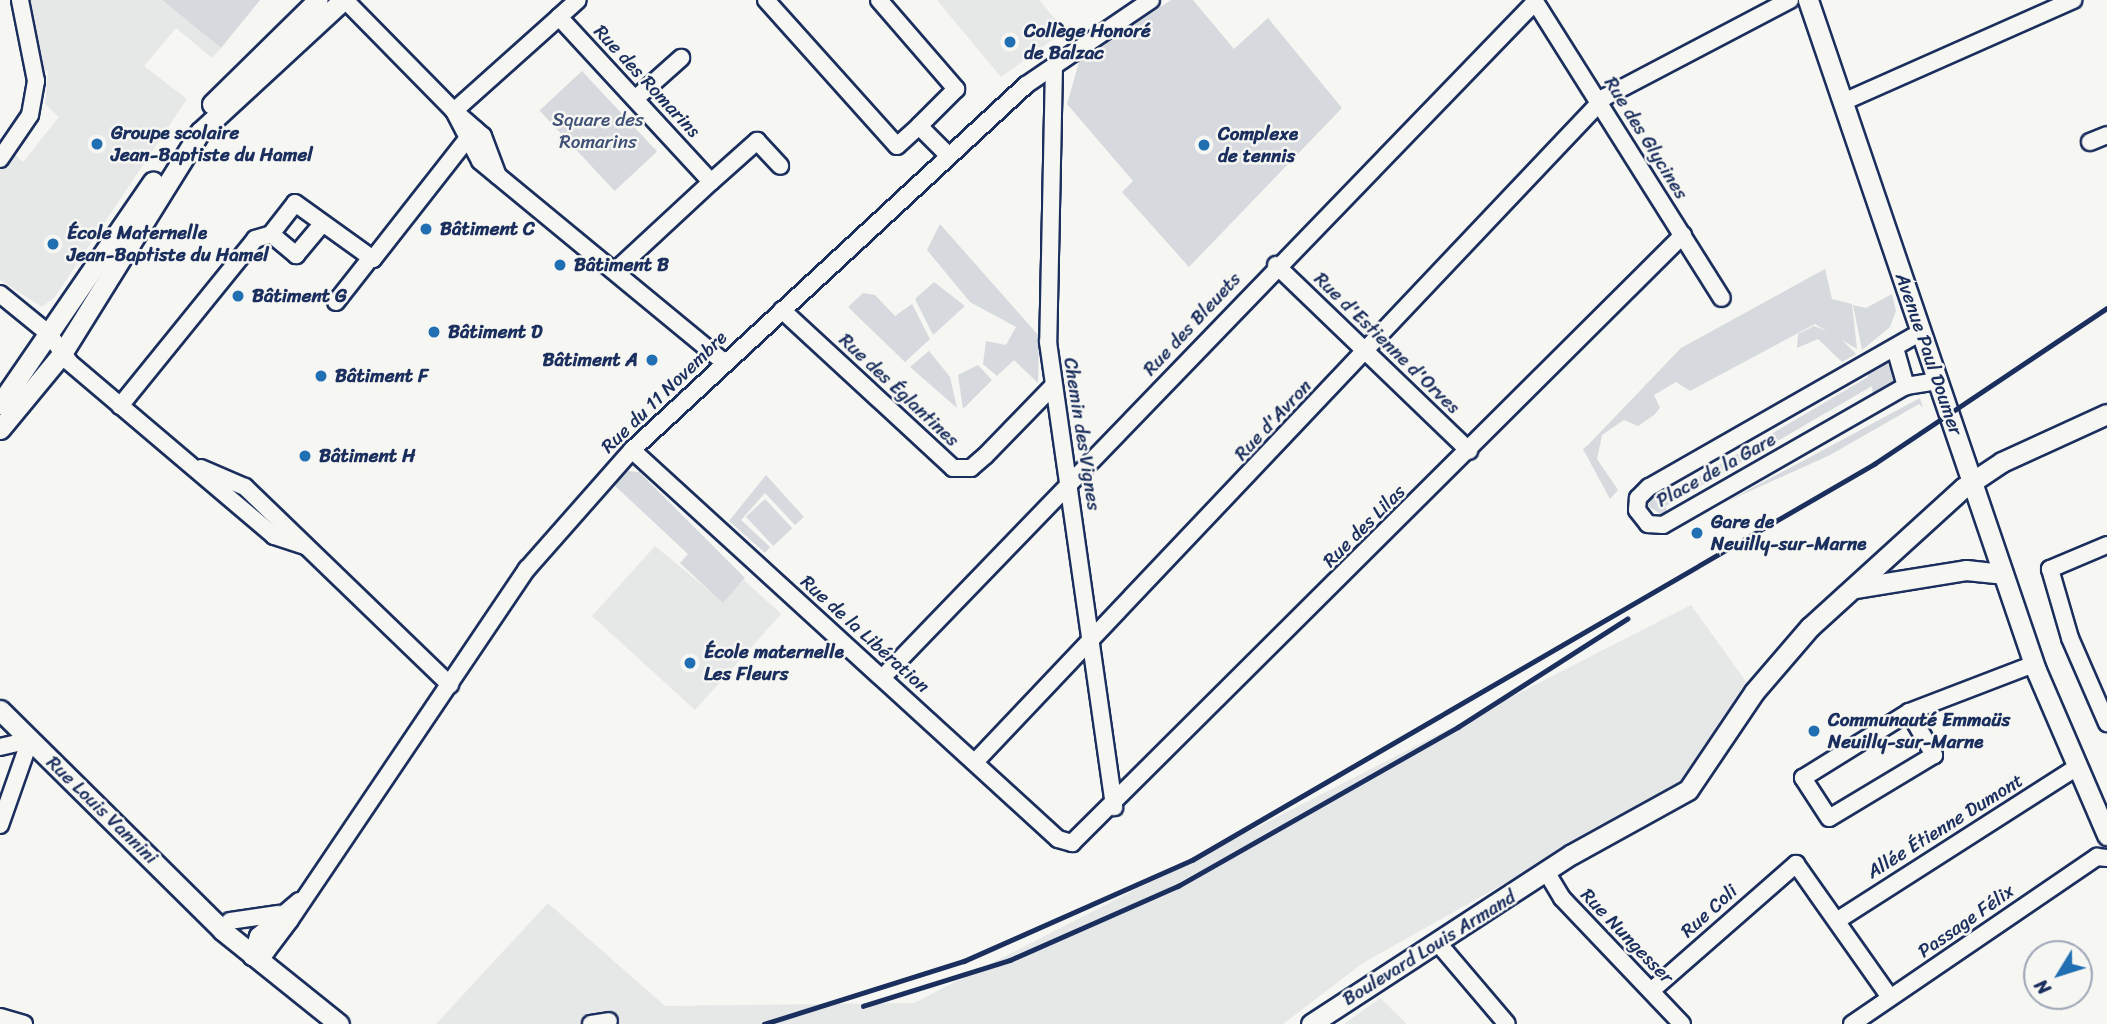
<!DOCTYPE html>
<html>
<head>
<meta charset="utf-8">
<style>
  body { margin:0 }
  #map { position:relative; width:2107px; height:1024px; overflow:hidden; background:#f6f6f2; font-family:Sriracha,sans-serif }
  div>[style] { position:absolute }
  .built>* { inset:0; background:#e6e7e7 }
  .green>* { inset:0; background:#d6d9dd; transform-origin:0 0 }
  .roads { filter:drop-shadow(2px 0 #1b2f5e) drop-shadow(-2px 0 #1b2f5e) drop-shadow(0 2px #1b2f5e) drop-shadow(0 -2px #1b2f5e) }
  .minor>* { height:16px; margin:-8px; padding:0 8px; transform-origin:8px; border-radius:8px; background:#f6f6f2 }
  .major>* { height:19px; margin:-9.5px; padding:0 9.5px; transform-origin:9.5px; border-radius:9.5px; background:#f6f6f2 }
  .rail>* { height:4.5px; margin:-2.25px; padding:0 2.25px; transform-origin:2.25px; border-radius:2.25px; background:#1b2f5e }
  .dots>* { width:19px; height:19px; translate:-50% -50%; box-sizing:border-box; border:4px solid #f6f6f2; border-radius:50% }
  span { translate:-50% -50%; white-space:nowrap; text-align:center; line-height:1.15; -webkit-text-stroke:5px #f6f6f2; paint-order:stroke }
  .poi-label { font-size:19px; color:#1b2f5e; font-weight:700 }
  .left { translate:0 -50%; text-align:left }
  .right { translate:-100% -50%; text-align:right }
  .street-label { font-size:19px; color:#1b2f5e }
  .park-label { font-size:19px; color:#405177 }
  .north { position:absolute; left:2023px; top:940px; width:70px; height:70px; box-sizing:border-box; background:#f6f6f2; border:2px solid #9ea6b7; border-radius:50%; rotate:232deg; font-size:19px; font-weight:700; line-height:28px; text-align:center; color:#1b2f5e }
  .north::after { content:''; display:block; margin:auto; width:24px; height:32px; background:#1f6fb2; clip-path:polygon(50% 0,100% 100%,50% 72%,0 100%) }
</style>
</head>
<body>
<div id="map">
  <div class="built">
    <i style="clip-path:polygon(27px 0,162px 0,221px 48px,212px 58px,176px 28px,144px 66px,187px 99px,55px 297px,42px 307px,0 280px,0 170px,14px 154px,23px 162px,59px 117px,45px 104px,48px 71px,42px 70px)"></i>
    <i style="clip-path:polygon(937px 0,1039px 0,1065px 31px,1001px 77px)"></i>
    <i style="clip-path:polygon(655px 546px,723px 602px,744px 580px,781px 614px,695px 710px,592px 616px)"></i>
    <i style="clip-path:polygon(1691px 605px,1750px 687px,1676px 787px,1363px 963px,1283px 1024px,436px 1024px,548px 903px,665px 1006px,914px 1003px)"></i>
    <i style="clip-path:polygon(1380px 998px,1407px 1024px,1344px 1024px)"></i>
  </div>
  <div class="green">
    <i style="clip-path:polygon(162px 0,260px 0,221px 48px)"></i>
    <i style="clip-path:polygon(1171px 0,1193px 0,1234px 49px,1268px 18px,1342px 108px,1189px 267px,1122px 192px,1133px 181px,1067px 104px,1079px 62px)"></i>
    <i style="left:582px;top:71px;width:110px;height:58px;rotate:47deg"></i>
    <i style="clip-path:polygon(940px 224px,1039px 336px,1038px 383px,1014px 360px,997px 376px,983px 364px,986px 341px,1006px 345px,1016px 327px,970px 302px,927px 250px)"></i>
    <i style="clip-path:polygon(1825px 269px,1832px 299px,1852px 304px,1857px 349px,1815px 324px,1690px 391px,1676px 382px,1654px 395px,1660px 408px,1654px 415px,1638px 426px,1624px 420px,1602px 435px,1597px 459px,1618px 490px,1610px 499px,1583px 449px,1588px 445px,1681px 348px)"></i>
    <i style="clip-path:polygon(934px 282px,965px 306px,933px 335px,915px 299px)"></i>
    <i style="clip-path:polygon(863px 293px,875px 295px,895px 316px,912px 304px,930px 339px,905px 362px,848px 307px)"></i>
    <i style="clip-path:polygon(1892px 294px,1896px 311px,1890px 327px,1862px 350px,1853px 305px,1866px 308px)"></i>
    <i style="clip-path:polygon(1814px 326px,1837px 335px,1856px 354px,1842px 362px,1818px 339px,1797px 348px,1798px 334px)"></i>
    <i style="clip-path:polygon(929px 351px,950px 377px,957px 408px,910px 367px)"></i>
    <i style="clip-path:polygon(1885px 360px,1897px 379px,1873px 398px,1872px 386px,1666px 506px,1667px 518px,1648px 506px,1647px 495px,1656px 487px,1659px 500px,1868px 377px,1867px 364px)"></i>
    <i style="clip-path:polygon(978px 365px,992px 380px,963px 409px,958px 375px)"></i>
    <i style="clip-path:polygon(1920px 398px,1923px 408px,1919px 404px,1830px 455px,1728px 501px)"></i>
    <i style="clip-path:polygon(628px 471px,639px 472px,745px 578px,723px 603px,680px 563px,688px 554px,614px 485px)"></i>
    <i style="clip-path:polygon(766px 475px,804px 517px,795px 525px,765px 493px,741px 520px,770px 547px,765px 553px,729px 521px)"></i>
    <i style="left:765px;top:499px;width:40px;height:26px;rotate:47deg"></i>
  </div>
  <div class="roads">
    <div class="minor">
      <i style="left:345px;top:0;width:156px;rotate:45.5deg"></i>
      <i style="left:454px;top:111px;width:141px;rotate:-41.8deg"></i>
      <i style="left:559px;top:17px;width:224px;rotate:47.3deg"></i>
      <i style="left:711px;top:182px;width:131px;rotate:137.2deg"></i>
      <i style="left:766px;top:0;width:196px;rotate:48.1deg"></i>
      <i style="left:897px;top:146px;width:30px;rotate:-42deg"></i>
      <i style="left:919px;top:126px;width:41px;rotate:45deg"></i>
      <i style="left:879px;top:0;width:118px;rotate:49.1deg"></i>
      <i style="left:956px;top:89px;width:52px;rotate:135deg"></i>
      <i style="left:1534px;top:0;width:352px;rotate:57.8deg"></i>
      <i style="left:559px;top:17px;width:25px;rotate:-42deg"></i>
      <i style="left:1054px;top:66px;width:276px;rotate:91.2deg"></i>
      <i style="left:1048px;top:342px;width:470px;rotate:81.9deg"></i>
      <i style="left:635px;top:99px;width:62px;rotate:-41.7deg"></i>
      <i style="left:1843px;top:102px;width:252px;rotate:-23.9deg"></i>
      <i style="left:2090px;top:142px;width:18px;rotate:-22deg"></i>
      <i style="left:0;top:159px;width:53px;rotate:-55.7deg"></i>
      <i style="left:30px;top:115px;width:35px;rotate:-80deg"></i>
      <i style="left:36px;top:81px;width:83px;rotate:-101.2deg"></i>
      <i style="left:498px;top:176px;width:43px;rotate:-110.6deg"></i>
      <i style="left:483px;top:136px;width:38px;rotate:-139deg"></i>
      <i style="left:454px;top:111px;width:56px;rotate:62.5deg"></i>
      <i style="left:480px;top:161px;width:316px;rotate:39.5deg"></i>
      <i style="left:711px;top:182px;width:62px;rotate:-41.7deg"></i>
      <i style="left:757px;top:141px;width:34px;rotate:47deg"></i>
      <i style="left:271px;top:234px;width:33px;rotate:40deg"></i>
      <i style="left:296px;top:255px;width:40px;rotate:-50deg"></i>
      <i style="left:1276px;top:265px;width:268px;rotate:43.9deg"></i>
      <i style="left:0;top:294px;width:63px;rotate:39.2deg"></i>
      <i style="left:49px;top:334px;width:34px;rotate:54deg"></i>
      <i style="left:69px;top:362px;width:269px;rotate:40.3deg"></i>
      <i style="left:274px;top:536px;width:33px;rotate:18deg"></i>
      <i style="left:336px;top:302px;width:53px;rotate:-51.8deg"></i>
      <i style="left:782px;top:310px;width:233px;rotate:42.7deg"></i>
      <i style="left:953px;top:468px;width:18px"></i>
      <i style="left:971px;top:468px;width:18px;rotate:-41deg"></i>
      <i style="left:985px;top:456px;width:96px;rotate:-45.8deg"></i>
      <i style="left:1921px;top:332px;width:313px;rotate:150.3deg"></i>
      <i style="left:1649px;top:487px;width:16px;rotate:135deg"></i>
      <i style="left:1638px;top:498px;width:12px;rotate:95deg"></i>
      <i style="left:1637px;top:510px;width:18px;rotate:52deg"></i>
      <i style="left:1648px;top:524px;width:15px;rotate:4deg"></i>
      <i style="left:1663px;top:525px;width:280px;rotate:-29.8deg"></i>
      <i style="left:1906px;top:386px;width:32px;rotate:-9deg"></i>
      <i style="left:1895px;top:348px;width:40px;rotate:74deg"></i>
      <i style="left:120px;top:406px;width:215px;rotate:-51deg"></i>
      <i style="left:255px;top:239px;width:17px;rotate:-17deg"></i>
      <i style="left:271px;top:234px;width:39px;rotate:-52deg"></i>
      <i style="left:295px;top:203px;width:96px;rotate:35.7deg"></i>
      <i style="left:373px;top:259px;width:165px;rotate:-51.9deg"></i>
      <i style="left:632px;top:450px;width:577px;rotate:42.4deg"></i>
      <i style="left:1058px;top:839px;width:15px;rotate:16deg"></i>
      <i style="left:1072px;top:843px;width:862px;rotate:-44.86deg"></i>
      <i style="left:201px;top:468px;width:48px;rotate:23.4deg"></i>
      <i style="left:245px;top:487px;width:285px;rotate:44deg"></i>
      <i style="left:2107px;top:545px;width:62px;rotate:157.2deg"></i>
      <i style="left:2050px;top:569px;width:72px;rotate:73.8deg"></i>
      <i style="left:2070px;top:638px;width:93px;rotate:66.5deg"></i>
      <i style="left:882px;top:678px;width:940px;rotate:-45.99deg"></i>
      <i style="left:1909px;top:712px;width:50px;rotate:59.8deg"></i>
      <i style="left:1934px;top:755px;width:122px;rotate:149deg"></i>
      <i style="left:1829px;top:818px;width:48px;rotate:-123deg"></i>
      <i style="left:1803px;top:778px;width:125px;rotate:-31.9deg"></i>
      <i style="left:1909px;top:712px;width:134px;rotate:-21deg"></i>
      <i style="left:0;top:747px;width:31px;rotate:-13deg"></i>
      <i style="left:975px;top:762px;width:916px;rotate:-46.55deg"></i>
      <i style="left:1605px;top:97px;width:209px;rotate:-27.7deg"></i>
      <i style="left:0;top:825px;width:90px;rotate:-70.6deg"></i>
      <i style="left:1547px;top:873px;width:29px;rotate:59deg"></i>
      <i style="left:1562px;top:898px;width:174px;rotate:46.4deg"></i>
      <i style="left:299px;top:901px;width:54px;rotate:139.5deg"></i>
      <i style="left:258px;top:936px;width:22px;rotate:106deg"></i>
      <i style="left:252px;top:957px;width:15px;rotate:-20deg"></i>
      <i style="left:266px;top:952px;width:40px;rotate:-53deg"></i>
      <i style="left:290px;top:920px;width:424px;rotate:-56deg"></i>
      <i style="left:527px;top:569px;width:159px;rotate:-48.6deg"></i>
      <i style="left:632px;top:450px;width:537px;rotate:-42.81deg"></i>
      <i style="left:1026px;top:85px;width:151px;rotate:-34.2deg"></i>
      <i style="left:1838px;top:920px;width:282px;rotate:-32.6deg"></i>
      <i style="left:230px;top:921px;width:49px;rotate:-8.3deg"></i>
      <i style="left:1438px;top:943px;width:106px;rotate:49.6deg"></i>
      <i style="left:1651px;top:991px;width:193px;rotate:-41.2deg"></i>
      <i style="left:1796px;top:864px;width:161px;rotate:54.8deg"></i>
      <i style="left:0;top:1017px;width:25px;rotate:16deg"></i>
      <i style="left:591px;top:1024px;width:18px;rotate:-9deg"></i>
      <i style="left:1852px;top:1024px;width:297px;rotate:-34.3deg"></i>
      <i style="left:2097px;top:857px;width:10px;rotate:6deg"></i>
    </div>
    <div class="major">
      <i style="left:1808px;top:0;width:708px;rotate:71.21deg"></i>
      <i style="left:2036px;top:670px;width:180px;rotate:66.7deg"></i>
      <i style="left:212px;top:104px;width:148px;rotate:-44.5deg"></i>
      <i style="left:0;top:404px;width:270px;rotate:-55.5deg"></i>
      <i style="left:0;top:429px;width:96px;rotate:-50.5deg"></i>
      <i style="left:61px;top:355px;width:263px;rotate:-58.1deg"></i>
      <i style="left:200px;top:132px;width:195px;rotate:-42.7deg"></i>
      <i style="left:1855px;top:588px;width:112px;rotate:-9.2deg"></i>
      <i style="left:1966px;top:570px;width:37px;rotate:6deg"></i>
      <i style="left:0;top:710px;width:313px;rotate:44.7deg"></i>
      <i style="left:222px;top:930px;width:150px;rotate:38.8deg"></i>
      <i style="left:1311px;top:1024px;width:311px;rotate:-33.1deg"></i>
      <i style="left:1572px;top:854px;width:132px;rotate:-28.9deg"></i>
      <i style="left:1688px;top:790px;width:118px;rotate:-56deg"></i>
      <i style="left:1754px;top:692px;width:86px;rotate:-49.3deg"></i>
      <i style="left:1810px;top:627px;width:207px;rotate:-42.3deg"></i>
      <i style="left:1963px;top:488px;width:47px;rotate:-33.7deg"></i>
      <i style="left:2002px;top:462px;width:115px;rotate:-24.6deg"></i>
    </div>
  </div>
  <div class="rail">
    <i style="left:863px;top:1006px;width:154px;rotate:-17.4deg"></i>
    <i style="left:1010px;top:960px;width:184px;rotate:-23.8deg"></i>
    <i style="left:1178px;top:886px;width:322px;rotate:-29.6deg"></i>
    <i style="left:1458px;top:727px;width:201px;rotate:-32.6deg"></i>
    <i style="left:764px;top:1024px;width:210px;rotate:-17.5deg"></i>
    <i style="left:964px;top:961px;width:249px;rotate:-23.9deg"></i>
    <i style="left:1192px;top:860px;width:789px;rotate:-30.14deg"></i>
    <i style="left:1874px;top:464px;width:280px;rotate:-33.8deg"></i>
  </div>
  <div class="dots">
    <i style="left:1010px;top:42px;background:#1f6fb2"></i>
    <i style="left:97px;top:144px;background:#1f6fb2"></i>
    <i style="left:1204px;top:145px;background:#1f6fb2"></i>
    <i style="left:426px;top:229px;background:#1f6fb2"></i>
    <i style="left:53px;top:244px;background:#1f6fb2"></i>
    <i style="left:560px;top:265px;background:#1f6fb2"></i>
    <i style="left:238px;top:296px;background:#1f6fb2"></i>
    <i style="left:434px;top:332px;background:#1f6fb2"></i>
    <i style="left:652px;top:360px;background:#1f6fb2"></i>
    <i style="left:321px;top:376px;background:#1f6fb2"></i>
    <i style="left:305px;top:456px;background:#1f6fb2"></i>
    <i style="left:1697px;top:533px;background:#1f6fb2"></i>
    <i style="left:690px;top:663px;background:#1f6fb2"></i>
    <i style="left:1814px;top:731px;background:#1f6fb2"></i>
  </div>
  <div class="poi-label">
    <span class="left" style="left:1024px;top:42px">Collège Honoré<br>de Balzac</span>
    <span class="left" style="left:111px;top:144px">Groupe scolaire<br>Jean-Baptiste du Hamel</span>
    <span class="left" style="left:1218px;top:145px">Complexe<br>de tennis</span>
    <span class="left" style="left:440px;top:229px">Bâtiment C</span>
    <span class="left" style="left:67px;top:244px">École Maternelle<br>Jean-Baptiste du Hamel</span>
    <span class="left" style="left:574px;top:265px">Bâtiment B</span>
    <span class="left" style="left:252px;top:296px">Bâtiment G</span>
    <span class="left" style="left:448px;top:332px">Bâtiment D</span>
    <span class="right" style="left:638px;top:360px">Bâtiment A</span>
    <span class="left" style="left:335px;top:376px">Bâtiment F</span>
    <span class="left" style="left:319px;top:456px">Bâtiment H</span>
    <span class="left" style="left:1711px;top:533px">Gare de<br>Neuilly-sur-Marne</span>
    <span class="left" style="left:704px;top:663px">École maternelle<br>Les Fleurs</span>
    <span class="left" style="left:1828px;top:731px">Communauté Emmaüs<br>Neuilly-sur-Marne</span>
  </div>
  <div class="street-label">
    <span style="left:647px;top:81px;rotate:47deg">Rue des Romarins</span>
    <span style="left:1646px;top:138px;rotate:58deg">Rue des Glycines</span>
    <span style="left:1192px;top:324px;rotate:-47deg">Rue des Bleuets</span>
    <span style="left:1387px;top:343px;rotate:44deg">Rue d'Estienne d'Orves</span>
    <span style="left:1929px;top:354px;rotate:71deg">Avenue Paul Doumer</span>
    <span style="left:899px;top:390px;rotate:43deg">Rue des Églantines</span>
    <span style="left:664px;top:392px;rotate:-44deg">Rue du 11 Novembre</span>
    <span style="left:1273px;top:420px;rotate:-47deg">Rue d'Avron</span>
    <span style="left:1082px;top:434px;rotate:81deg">Chemin des Vignes</span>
    <span style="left:1716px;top:470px;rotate:-29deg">Place de la Gare</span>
    <span style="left:1364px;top:526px;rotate:-45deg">Rue des Lilas</span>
    <span style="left:865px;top:634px;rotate:42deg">Rue de la Libération</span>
    <span style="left:102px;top:810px;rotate:44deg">Rue Louis Vannini</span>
    <span style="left:1945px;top:826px;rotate:-32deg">Allée Étienne Dumont</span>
    <span style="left:1709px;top:911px;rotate:-42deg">Rue Coli</span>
    <span style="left:1966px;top:921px;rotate:-35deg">Passage Félix</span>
    <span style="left:1627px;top:936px;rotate:46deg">Rue Nungesser</span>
    <span style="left:1429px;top:948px;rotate:-32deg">Boulevard Louis Armand</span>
  </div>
  <div class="park-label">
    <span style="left:598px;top:131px">Square des<br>Romarins</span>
  </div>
  <div class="north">N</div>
</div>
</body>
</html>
